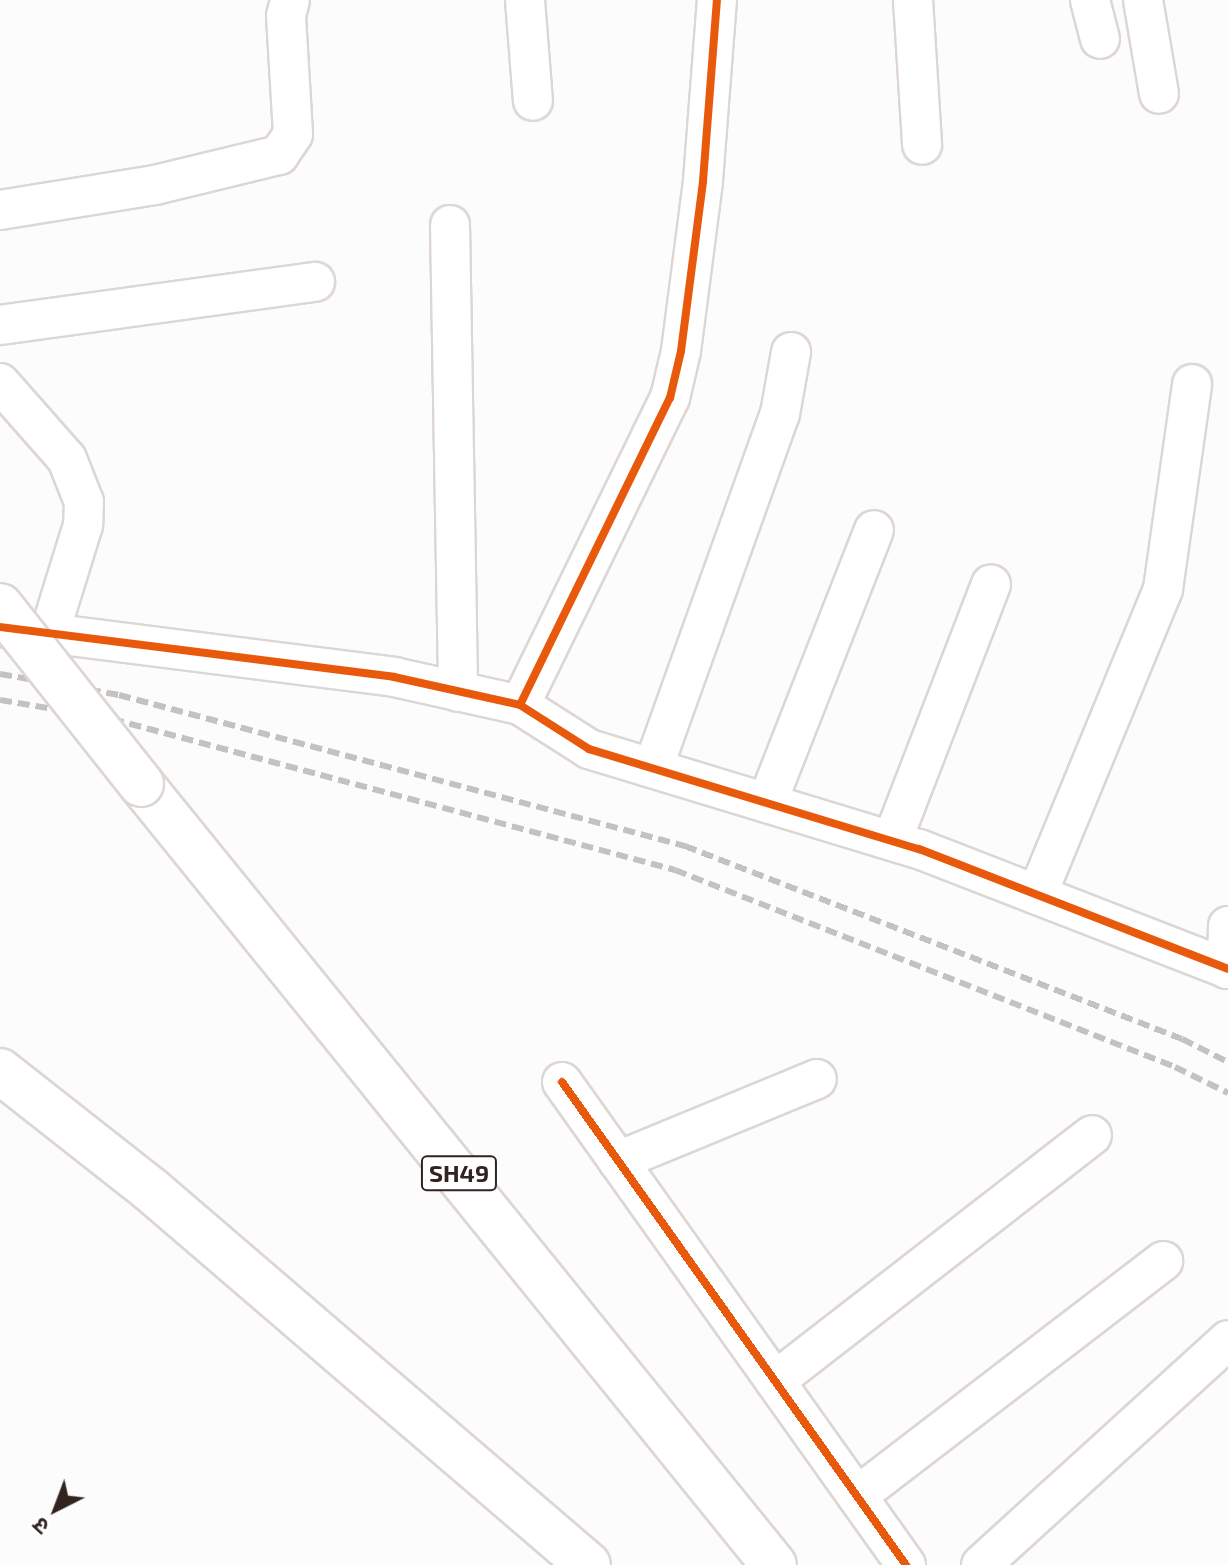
<!DOCTYPE html>
<html>
<head>
<meta charset="utf-8">
<style>
  body { margin:0 }
  #map { position:relative; width:1228px; height:1565px; overflow:hidden; background:#fcfcfc; font-family:"Exo 2","Noto Sans Devanagari",sans-serif }
  div>[style] { position:absolute }
  .roads { filter:drop-shadow(2px 0 #ddd6d3) drop-shadow(-2px 0 #ddd6d3) drop-shadow(0 2px #ddd6d3) drop-shadow(0 -2px #ddd6d3) }
  .minor>* { height:38px; margin:-19px; padding:0 19px; transform-origin:19px; border-radius:19px; background:#fff }
  .secondary>* { height:44px; margin:-22px; padding:0 22px; transform-origin:22px; border-radius:22px; background:#fff }
  .primary>* { height:44px; margin:-22px; padding:0 22px; transform-origin:22px; border-radius:22px; background:#fff }
  .rail>* { height:6px; margin-top:-3px; transform-origin:0; background:repeating-linear-gradient(90deg,#c3c2c1 0 12px,transparent 0 18px) }
  .bridges { filter:drop-shadow(2px 0 #ddd6d3) drop-shadow(-2px 0 #ddd6d3) drop-shadow(0 2px #ddd6d3) drop-shadow(0 -2px #ddd6d3) }
  .primary-bridge>* { height:44px; margin:-22px; padding:0 22px; transform-origin:22px; border-radius:22px; background:#fff }
  .cycleway>* { height:8px; margin:-4px; padding:0 4px; transform-origin:4px; border-radius:4px; background:#e8590c }
  span { translate:-50% -50%; white-space:nowrap; text-align:center; line-height:1.15; -webkit-text-stroke:6px #fff; paint-order:stroke }
  .shield-label span { padding:2px 6px; background:#fff; border:2px solid; border-radius:6px; -webkit-text-stroke-width:0 }
  .shield-label { font-size:24px; color:#32231e; font-weight:700 }
  .north { position:absolute; left:16px; top:1469px; width:80px; height:80px; -webkit-text-stroke:6px #fff; paint-order:stroke; rotate:222deg; font-size:22px; font-weight:700; line-height:32px; text-align:center; color:#32231e }
  .north::after { content:''; display:block; margin:auto; width:28px; height:36px; background:#32231e; clip-path:polygon(50% 0,100% 100%,50% 72%,0 100%) }
</style>
</head>
<body>
<div id="map">
  <div class="roads">
    <div class="minor">
      <i style="left:525px;top:0;width:101px;rotate:85.5deg"></i>
      <i style="left:913px;top:0;width:145px;rotate:86.4deg"></i>
      <i style="left:1090px;top:0;width:40px;rotate:75.6deg"></i>
      <i style="left:1143px;top:0;width:95px;rotate:80.3deg"></i>
      <i style="left:0;top:210px;width:157px;rotate:-9.2deg"></i>
      <i style="left:155px;top:185px;width:128px;rotate:-13.6deg"></i>
      <i style="left:279px;top:155px;width:25px;rotate:-56deg"></i>
      <i style="left:293px;top:134px;width:118px;rotate:-93.4deg"></i>
      <i style="left:286px;top:16px;width:16px;rotate:-76deg"></i>
      <i style="left:450px;top:225px;width:467px;rotate:89deg"></i>
      <i style="left:0;top:325px;width:318px;rotate:-7.8deg"></i>
      <i style="left:0;top:383px;width:101px;rotate:48.6deg"></i>
      <i style="left:67px;top:459px;width:46px;rotate:68.4deg"></i>
      <i style="left:84px;top:502px;width:23px;rotate:92deg"></i>
      <i style="left:83px;top:525px;width:115px;rotate:107.2deg"></i>
      <i style="left:0;top:627px;width:397px;rotate:7.2deg"></i>
      <i style="left:394px;top:677px;width:129px;rotate:12.5deg"></i>
      <i style="left:520px;top:705px;width:82px;rotate:32.5deg"></i>
      <i style="left:589px;top:749px;width:345px;rotate:16.9deg"></i>
      <i style="left:919px;top:849px;width:331px;rotate:21.2deg"></i>
      <i style="left:520px;top:705px;width:342px;rotate:-64deg"></i>
      <i style="left:670px;top:398px;width:48px;rotate:-76.8deg"></i>
      <i style="left:681px;top:351px;width:171px;rotate:-82.6deg"></i>
      <i style="left:703px;top:181px;width:182px;rotate:-85.6deg"></i>
      <i style="left:653px;top:768px;width:376px;rotate:-70.3deg"></i>
      <i style="left:780px;top:414px;width:63px;rotate:-79.9deg"></i>
      <i style="left:767px;top:803px;width:293px;rotate:-68.6deg"></i>
      <i style="left:892px;top:841px;width:275px;rotate:-68.9deg"></i>
      <i style="left:1037px;top:895px;width:331px;rotate:-67.6deg"></i>
      <i style="left:1163px;top:589px;width:207px;rotate:-81.9deg"></i>
      <i style="left:1227px;top:969px;width:43px;rotate:-88.7deg"></i>
      <i style="left:562px;top:1082px;width:593px;rotate:54.54deg"></i>
      <i style="left:618px;top:1161px;width:215px;rotate:-22.4deg"></i>
      <i style="left:775px;top:1381px;width:401px;rotate:-37.8deg"></i>
      <i style="left:857px;top:1496px;width:386px;rotate:-37.5deg"></i>
      <i style="left:981px;top:1565px;width:334px;rotate:-42.3deg"></i>
    </div>
    <div class="secondary">
      <i style="left:0;top:1071px;width:191px;rotate:38.2deg"></i>
      <i style="left:150px;top:1189px;width:577px;rotate:40.64deg"></i>
    </div>
    <div class="primary">
      <i style="left:141px;top:784px;width:1005px;rotate:50.98deg"></i>
    </div>
  </div>
  <div class="rail">
    <i style="left:0;top:674px;width:121px;rotate:10deg"></i>
    <i style="left:119px;top:695px;width:586px;rotate:14.94deg"></i>
    <i style="left:685px;top:846px;width:533px;rotate:21.22deg"></i>
    <i style="left:1182px;top:1039px;width:51px;rotate:26.6deg"></i>
    <i style="left:0;top:700px;width:114px;rotate:9.6deg"></i>
    <i style="left:112px;top:719px;width:583px;rotate:15.01deg"></i>
    <i style="left:675px;top:870px;width:537px;rotate:21.5deg"></i>
    <i style="left:1175px;top:1067px;width:59px;rotate:26.1deg"></i>
  </div>
  <div class="bridges">
    <div class="primary-bridge">
      <i style="left:0;top:606px;width:227px;rotate:51.6deg"></i>
    </div>
  </div>
  <div class="cycleway">
    <i style="left:0;top:627px;width:397px;rotate:7.2deg"></i>
    <i style="left:394px;top:677px;width:129px;rotate:12.5deg"></i>
    <i style="left:520px;top:705px;width:82px;rotate:32.5deg"></i>
    <i style="left:589px;top:749px;width:345px;rotate:16.9deg"></i>
    <i style="left:919px;top:849px;width:331px;rotate:21.2deg"></i>
    <i style="left:520px;top:705px;width:342px;rotate:-64deg"></i>
    <i style="left:670px;top:398px;width:48px;rotate:-76.8deg"></i>
    <i style="left:681px;top:351px;width:171px;rotate:-82.6deg"></i>
    <i style="left:703px;top:181px;width:182px;rotate:-85.6deg"></i>
    <i style="left:562px;top:1082px;width:593px;rotate:54.54deg"></i>
  </div>
  <div class="shield-label">
    <span style="left:459px;top:1173px">SH49</span>
  </div>
  <div class="north">उ</div>
</div>
</body>
</html>
